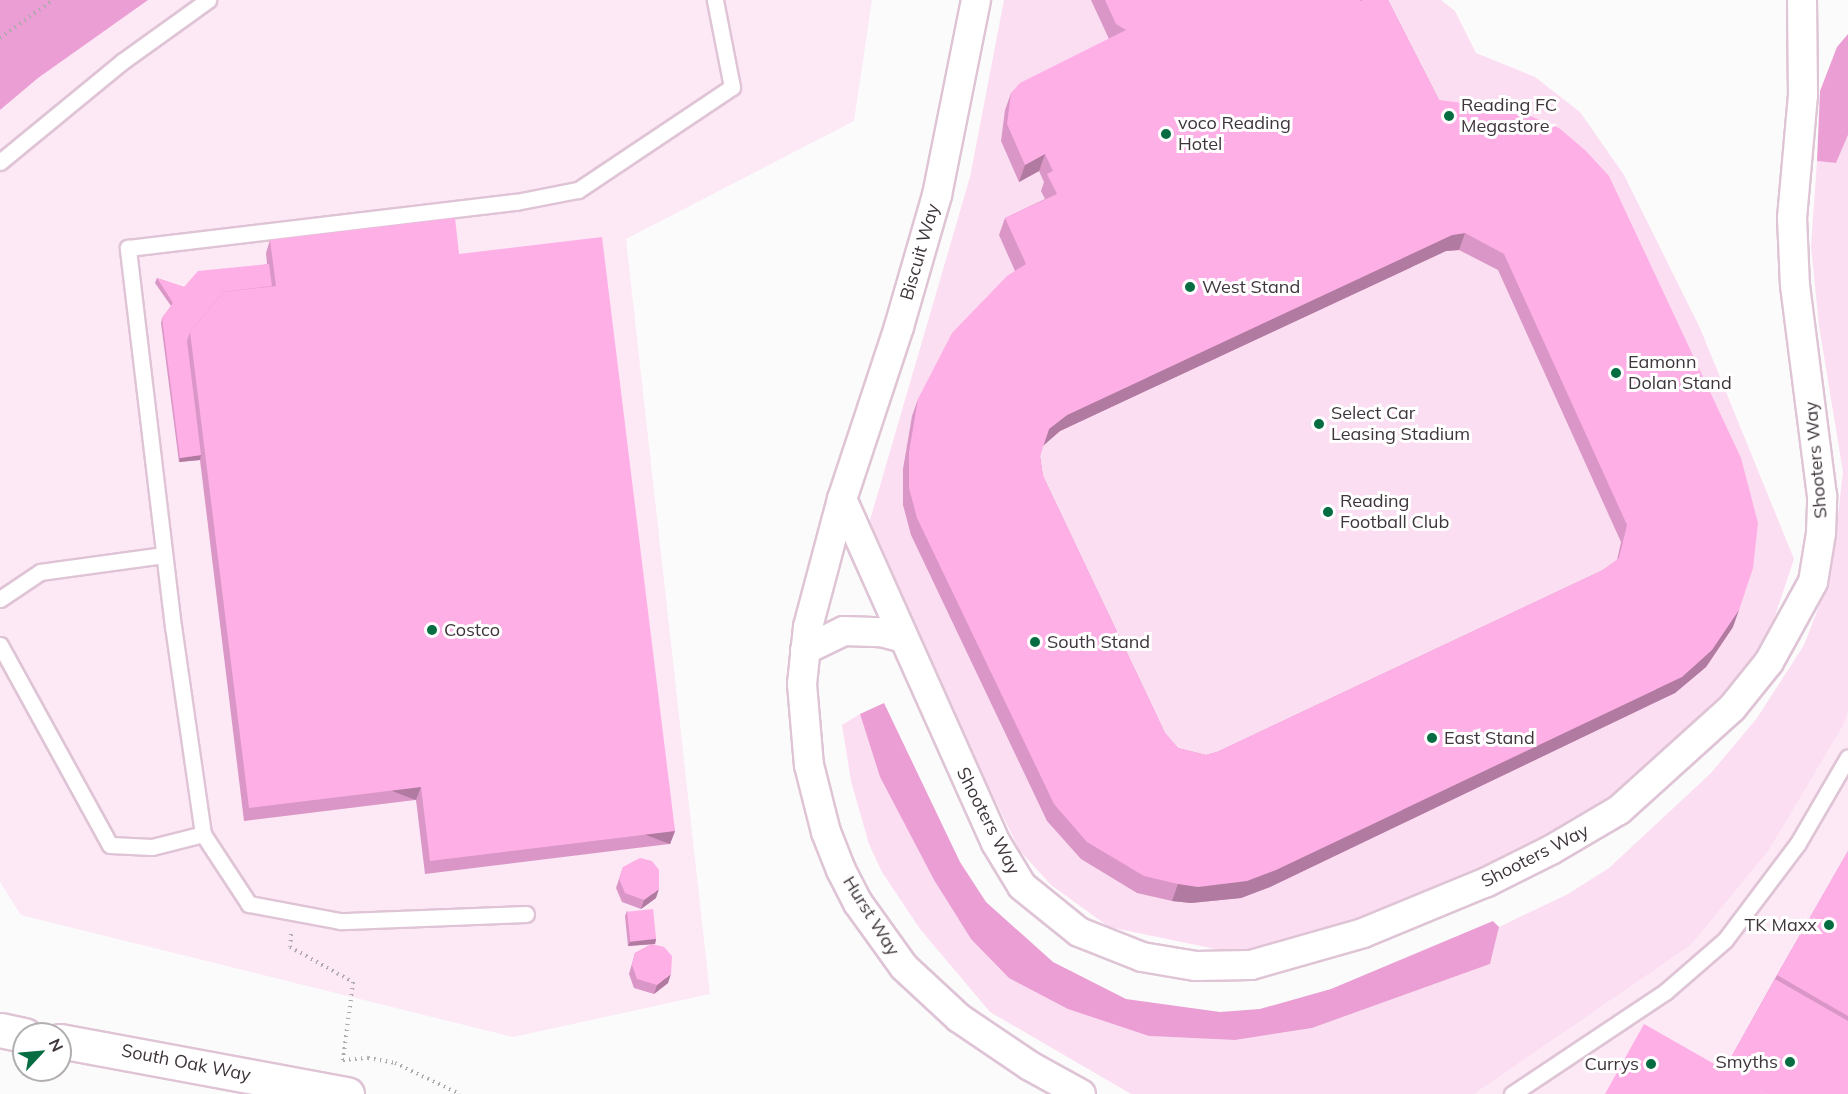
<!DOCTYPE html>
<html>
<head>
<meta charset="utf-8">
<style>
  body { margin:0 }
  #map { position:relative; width:1848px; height:1094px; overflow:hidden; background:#fbfbfb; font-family:Mulish,sans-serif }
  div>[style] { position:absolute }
  .built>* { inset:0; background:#fde8f6 }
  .green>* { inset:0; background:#fcdef2 }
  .forest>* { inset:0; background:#ea9ed4 }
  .path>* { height:4px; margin-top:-2px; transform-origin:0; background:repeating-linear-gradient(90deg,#aeaaac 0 1.5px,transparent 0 6px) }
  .roads { filter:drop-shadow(2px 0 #dfc4d6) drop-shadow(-2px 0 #dfc4d6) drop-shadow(0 2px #dfc4d6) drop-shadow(0 -2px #dfc4d6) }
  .service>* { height:15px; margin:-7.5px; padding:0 7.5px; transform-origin:7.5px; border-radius:7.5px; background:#fff }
  .minor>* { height:28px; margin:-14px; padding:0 14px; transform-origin:14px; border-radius:14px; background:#fff }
  .tertiary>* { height:33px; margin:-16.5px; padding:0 16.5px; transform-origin:16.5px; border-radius:16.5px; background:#fff }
  .wall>* { inset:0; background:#da96c6 }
  .shaded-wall>* { inset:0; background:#b17aa1; transform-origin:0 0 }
  .building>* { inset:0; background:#fdafe6; transform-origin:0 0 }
  .dots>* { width:16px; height:16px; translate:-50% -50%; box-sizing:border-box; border:3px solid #fff; border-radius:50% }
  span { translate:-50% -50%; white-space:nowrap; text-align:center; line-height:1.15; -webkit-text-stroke:6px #fff; paint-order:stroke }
  .poi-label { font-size:18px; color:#3f353c }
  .left { translate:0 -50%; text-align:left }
  .right { translate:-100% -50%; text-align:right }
  .street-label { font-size:18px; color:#3f353c }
  .north { position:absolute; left:12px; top:1022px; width:60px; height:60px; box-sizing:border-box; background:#fff; border:2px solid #b2aeb1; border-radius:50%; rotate:64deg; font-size:16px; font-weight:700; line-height:24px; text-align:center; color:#3f353c }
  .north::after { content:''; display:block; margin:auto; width:21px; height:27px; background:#066c42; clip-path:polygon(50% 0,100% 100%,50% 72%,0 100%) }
</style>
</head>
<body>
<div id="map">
  <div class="built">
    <i style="clip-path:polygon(0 0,872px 0,854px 121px,626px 239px,710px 994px,513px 1037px,21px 915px,0 882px)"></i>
    <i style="clip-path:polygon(1848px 710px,1848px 1094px,1474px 1094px,1691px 945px,1769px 850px,1844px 724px)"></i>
  </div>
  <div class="green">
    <i style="clip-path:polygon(1004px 0,1441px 0,1455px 11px,1476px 53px,1535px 77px,1580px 112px,1624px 175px,1700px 328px,1794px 559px,1769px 634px,1747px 670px,1712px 710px,1621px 790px,1568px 823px,1495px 862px,1400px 903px,1321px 932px,1258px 949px,1225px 951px,1109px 927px,1051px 885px,1020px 851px,880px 566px,870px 520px,970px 177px)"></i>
    <i style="clip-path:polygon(1848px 135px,1848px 710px,1844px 724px,1769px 850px,1691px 945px,1474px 1094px,1131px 1094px,990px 1012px,920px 929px,882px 872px,869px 844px,851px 781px,842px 725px,860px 714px,880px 777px,934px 880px,971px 939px,1149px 1036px,1235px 1040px,1312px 1028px,1490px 964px,1499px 927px,1568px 894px,1609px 868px,1711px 773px,1757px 718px,1804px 645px,1826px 588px,1834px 550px,1843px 472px,1819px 326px,1811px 246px,1817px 161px,1836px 163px)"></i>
  </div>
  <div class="forest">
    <i style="clip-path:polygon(0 0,148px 0,38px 78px,0 110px)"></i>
    <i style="clip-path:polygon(1848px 34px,1848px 135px,1836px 163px,1817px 161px,1820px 91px,1837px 47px)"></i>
    <i style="clip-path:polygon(884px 703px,960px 862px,986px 902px,1053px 962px,1126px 999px,1220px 1012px,1260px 1009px,1331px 989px,1493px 921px,1499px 927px,1490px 964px,1312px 1028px,1235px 1040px,1149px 1036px,1068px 1009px,1009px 978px,971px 939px,934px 880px,880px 777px,860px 714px)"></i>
  </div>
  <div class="path">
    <i style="left:0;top:38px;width:65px;rotate:-35.6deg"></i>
    <i style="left:291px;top:934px;width:13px;rotate:94deg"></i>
    <i style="left:290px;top:947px;width:72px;rotate:29.1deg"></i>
    <i style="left:353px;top:982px;width:79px;rotate:97.3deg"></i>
    <i style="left:343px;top:1060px;width:25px;rotate:-5deg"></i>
    <i style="left:368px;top:1058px;width:27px;rotate:10deg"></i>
    <i style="left:395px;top:1063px;width:72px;rotate:25.5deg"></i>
  </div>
  <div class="roads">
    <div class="service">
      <i style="left:0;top:162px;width:159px;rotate:-39.4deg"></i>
      <i style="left:123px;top:61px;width:105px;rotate:-35.7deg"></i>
      <i style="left:0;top:599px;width:48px;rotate:-34deg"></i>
      <i style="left:40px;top:572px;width:125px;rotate:-7.8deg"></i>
      <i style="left:0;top:645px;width:228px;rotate:61.2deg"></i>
      <i style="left:110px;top:845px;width:42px;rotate:2.7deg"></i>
      <i style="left:152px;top:847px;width:53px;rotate:-14.3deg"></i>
      <i style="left:526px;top:914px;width:186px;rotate:177.8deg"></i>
      <i style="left:340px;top:921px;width:93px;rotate:-169.4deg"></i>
      <i style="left:249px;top:904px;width:84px;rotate:-123.3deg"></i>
      <i style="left:203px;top:834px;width:209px;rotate:-98.2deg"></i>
      <i style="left:173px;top:627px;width:382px;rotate:-96.8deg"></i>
      <i style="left:128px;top:248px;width:391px;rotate:-6.8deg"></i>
      <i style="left:516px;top:202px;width:63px;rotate:-11deg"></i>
      <i style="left:578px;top:190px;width:185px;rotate:-33.8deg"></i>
      <i style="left:732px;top:87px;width:89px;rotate:-101.1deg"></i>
      <i style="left:1512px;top:1094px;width:184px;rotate:-33.7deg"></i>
      <i style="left:1665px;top:992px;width:79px;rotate:-40.9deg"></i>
      <i style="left:1725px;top:940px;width:121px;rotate:-53deg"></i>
      <i style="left:1798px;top:843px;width:99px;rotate:-59.8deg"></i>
    </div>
    <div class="minor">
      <i style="left:976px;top:0;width:199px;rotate:101.3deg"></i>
      <i style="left:937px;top:195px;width:137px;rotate:106.1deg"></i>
      <i style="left:899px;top:327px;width:181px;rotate:108.3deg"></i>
      <i style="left:842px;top:499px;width:132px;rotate:104.9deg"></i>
      <i style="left:808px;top:627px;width:57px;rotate:96deg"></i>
      <i style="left:802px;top:684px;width:81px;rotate:85.1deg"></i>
      <i style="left:809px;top:765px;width:69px;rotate:75.8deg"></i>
      <i style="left:826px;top:832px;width:41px;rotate:68.5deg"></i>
      <i style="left:841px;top:870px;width:37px;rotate:63deg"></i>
      <i style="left:858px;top:903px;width:79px;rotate:54.3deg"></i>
      <i style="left:904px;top:967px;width:75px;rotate:42.8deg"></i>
      <i style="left:959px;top:1018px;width:86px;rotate:34.1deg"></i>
      <i style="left:1030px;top:1066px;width:58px;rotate:28.8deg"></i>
      <i style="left:842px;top:499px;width:377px;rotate:65.9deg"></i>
      <i style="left:996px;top:843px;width:50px;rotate:58.8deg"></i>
      <i style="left:1022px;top:886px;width:73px;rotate:38.9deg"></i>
      <i style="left:1079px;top:932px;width:68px;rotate:21.6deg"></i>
      <i style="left:1142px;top:957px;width:55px;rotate:9.5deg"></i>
      <i style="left:1196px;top:966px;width:55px;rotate:-1deg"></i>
      <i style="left:1251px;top:965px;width:116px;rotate:-15.9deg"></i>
      <i style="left:1363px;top:933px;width:134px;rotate:-22.4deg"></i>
      <i style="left:1487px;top:882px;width:72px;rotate:-26.6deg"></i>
      <i style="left:1551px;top:850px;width:79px;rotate:-30.5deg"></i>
      <i style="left:1619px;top:810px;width:152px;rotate:-42.1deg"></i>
      <i style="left:1732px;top:708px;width:59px;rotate:-51.2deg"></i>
      <i style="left:1769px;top:662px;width:91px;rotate:-61.2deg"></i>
      <i style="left:1813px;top:582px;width:50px;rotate:-80.7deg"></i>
      <i style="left:1821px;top:533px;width:37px;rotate:-88deg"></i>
      <i style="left:1822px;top:496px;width:212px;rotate:-97.3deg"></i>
      <i style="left:1795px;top:286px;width:68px;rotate:-92.5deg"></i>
      <i style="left:1792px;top:218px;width:123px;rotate:-84.9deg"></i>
      <i style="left:1803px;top:95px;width:95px;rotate:-90.6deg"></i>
      <i style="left:805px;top:650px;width:43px;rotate:-26deg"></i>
      <i style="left:844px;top:631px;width:37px;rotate:2deg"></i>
      <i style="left:881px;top:632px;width:23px;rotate:15deg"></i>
    </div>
    <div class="tertiary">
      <i style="left:0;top:1030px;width:25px;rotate:12deg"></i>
      <i style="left:60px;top:1041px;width:292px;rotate:10.5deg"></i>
    </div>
  </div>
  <div class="wall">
    <i style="clip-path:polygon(evenodd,1091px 0,1388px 0,1439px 100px,1733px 627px,1706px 667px,1675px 693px,1270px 887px,1241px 898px,1191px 903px,1172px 901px,1137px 893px,1081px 859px,1047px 821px,911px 535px,903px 505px,903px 469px,912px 416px,918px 399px,1015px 271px,999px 235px,1005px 218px,1045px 199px,1041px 191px,1044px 182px,1039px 171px,1019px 182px,1001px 141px,1005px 110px,1011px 93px,1109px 39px,1091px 0,1459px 250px,1498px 270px,1621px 542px,1617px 560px,1603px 570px,1217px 752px,1206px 755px,1178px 748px,1165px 733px,1043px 476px,1040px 456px,1043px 445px,1060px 431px,1446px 251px,1459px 250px)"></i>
    <i style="clip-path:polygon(270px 240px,459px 254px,675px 831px,670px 844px,425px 874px,416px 800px,244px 821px,200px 460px,179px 462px,161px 323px,162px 318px,171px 306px,155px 283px,157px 278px,184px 287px,267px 264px,266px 253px)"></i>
    <i style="clip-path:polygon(1848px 851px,1848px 1094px,1724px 1070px,1777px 975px)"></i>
    <i style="clip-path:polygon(623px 867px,656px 898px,641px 909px,622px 902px,616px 888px)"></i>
    <i style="clip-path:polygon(627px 911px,656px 939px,655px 944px,653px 944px,668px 983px,654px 994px,634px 988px,629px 974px,635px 953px,652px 944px,628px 946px,625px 916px)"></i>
  </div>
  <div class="shaded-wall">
    <i style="clip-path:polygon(1045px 154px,1039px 171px,1019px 182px,1025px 165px)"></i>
    <i style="clip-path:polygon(1465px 233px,1459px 250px,1446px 251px,1060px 431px,1043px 446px,1049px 429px,1067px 415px,1452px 235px)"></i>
    <i style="clip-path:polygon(201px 455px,200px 460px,179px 462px,180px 458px)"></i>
    <i style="clip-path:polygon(1739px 610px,1733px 627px,1706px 667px,1675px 693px,1270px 887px,1241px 898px,1191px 903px,1172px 901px,1178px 884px)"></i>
    <i style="left:421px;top:787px;width:14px;height:173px;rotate:111deg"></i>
    <i style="left:675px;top:831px;width:14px;height:247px;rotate:111deg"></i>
    <i style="clip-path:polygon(659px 889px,656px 898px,641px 909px,644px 900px)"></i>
    <i style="clip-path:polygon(656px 939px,655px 944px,628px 946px,630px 942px)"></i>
    <i style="clip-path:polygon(671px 974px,668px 983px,654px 994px,657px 985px)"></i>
  </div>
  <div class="building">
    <i style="clip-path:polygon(evenodd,1105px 0,1360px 0,1360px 1px,1363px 0,1388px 0,1439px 100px,1496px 107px,1530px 116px,1559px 128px,1586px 151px,1609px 176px,1741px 458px,1758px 523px,1753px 568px,1739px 610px,1712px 650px,1682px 677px,1276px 870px,1247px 881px,1198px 887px,1178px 884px,1144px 876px,1087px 842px,1054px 804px,917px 518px,909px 488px,909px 452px,918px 399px,952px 333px,1007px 276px,1026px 264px,1005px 218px,1057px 194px,1047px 174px,1053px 171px,1045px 154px,1025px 165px,1007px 124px,1011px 93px,1020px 83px,1126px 30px,1116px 24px,1105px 0,1465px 233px,1504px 254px,1627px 525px,1619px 558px,1603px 570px,1217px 752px,1206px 755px,1178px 748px,1165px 733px,1043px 476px,1040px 456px,1049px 429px,1067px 415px,1452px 235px,1465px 233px)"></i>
    <i style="clip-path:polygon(455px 218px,459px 254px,602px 237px,675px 831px,430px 861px,421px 787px,249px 808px,190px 332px,223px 292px,276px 286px,270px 240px)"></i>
    <i style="clip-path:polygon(269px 264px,272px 286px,223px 292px,190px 332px,187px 341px,201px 455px,180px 458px,162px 318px,173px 303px,157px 278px,184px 287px,198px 271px)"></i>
    <i style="clip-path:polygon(1848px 851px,1848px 1016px,1777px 975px)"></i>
    <i style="clip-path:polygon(640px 858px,652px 861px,659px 870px,659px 889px,644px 900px,625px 893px,619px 879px,623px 867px)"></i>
    <i style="left:653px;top:909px;width:30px;height:26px;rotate:84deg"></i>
    <i style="clip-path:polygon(652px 944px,664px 947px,672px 956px,671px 974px,657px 985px,637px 979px,632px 965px,635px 953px)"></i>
    <i style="clip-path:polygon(1775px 979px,1848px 1021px,1848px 1094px,1767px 1094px,1724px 1070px)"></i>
    <i style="clip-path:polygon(1644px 1024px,1767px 1094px,1605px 1094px)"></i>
  </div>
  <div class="dots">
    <i style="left:1449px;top:116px;background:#066c42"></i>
    <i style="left:1166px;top:134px;background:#066c42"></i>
    <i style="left:1190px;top:287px;background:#066c42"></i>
    <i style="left:1616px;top:373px;background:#066c42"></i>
    <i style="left:1319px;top:424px;background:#066c42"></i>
    <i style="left:1328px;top:512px;background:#066c42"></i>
    <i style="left:432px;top:630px;background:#066c42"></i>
    <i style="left:1035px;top:642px;background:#066c42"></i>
    <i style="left:1432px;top:738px;background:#066c42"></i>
    <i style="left:1829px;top:925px;background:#066c42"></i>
    <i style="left:1790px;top:1062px;background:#066c42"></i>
    <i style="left:1651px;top:1064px;background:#066c42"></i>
  </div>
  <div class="poi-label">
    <span class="left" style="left:1461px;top:116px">Reading FC<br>Megastore</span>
    <span class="left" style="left:1178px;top:134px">voco Reading<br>Hotel</span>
    <span class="left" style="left:1202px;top:287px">West Stand</span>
    <span class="left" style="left:1628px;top:373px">Eamonn<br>Dolan Stand</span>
    <span class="left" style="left:1331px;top:424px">Select Car<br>Leasing Stadium</span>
    <span class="left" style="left:1340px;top:512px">Reading<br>Football Club</span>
    <span class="left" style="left:444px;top:630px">Costco</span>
    <span class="left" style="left:1047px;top:642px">South Stand</span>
    <span class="left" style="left:1444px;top:738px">East Stand</span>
    <span class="right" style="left:1817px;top:925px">TK Maxx</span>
    <span class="right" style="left:1778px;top:1062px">Smyths</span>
    <span class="right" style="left:1639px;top:1064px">Currys</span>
  </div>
  <div class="street-label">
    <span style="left:920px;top:252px;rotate:-74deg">Biscuit Way</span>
    <span style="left:1816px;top:460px;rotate:-95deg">Shooters Way</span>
    <span style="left:988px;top:821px;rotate:63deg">Shooters Way</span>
    <span style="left:1535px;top:856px;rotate:-27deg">Shooters Way</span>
    <span style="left:871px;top:916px;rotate:58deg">Hurst Way</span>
    <span style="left:186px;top:1063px;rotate:11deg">South Oak Way</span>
  </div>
  <div class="north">N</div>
</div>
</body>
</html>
